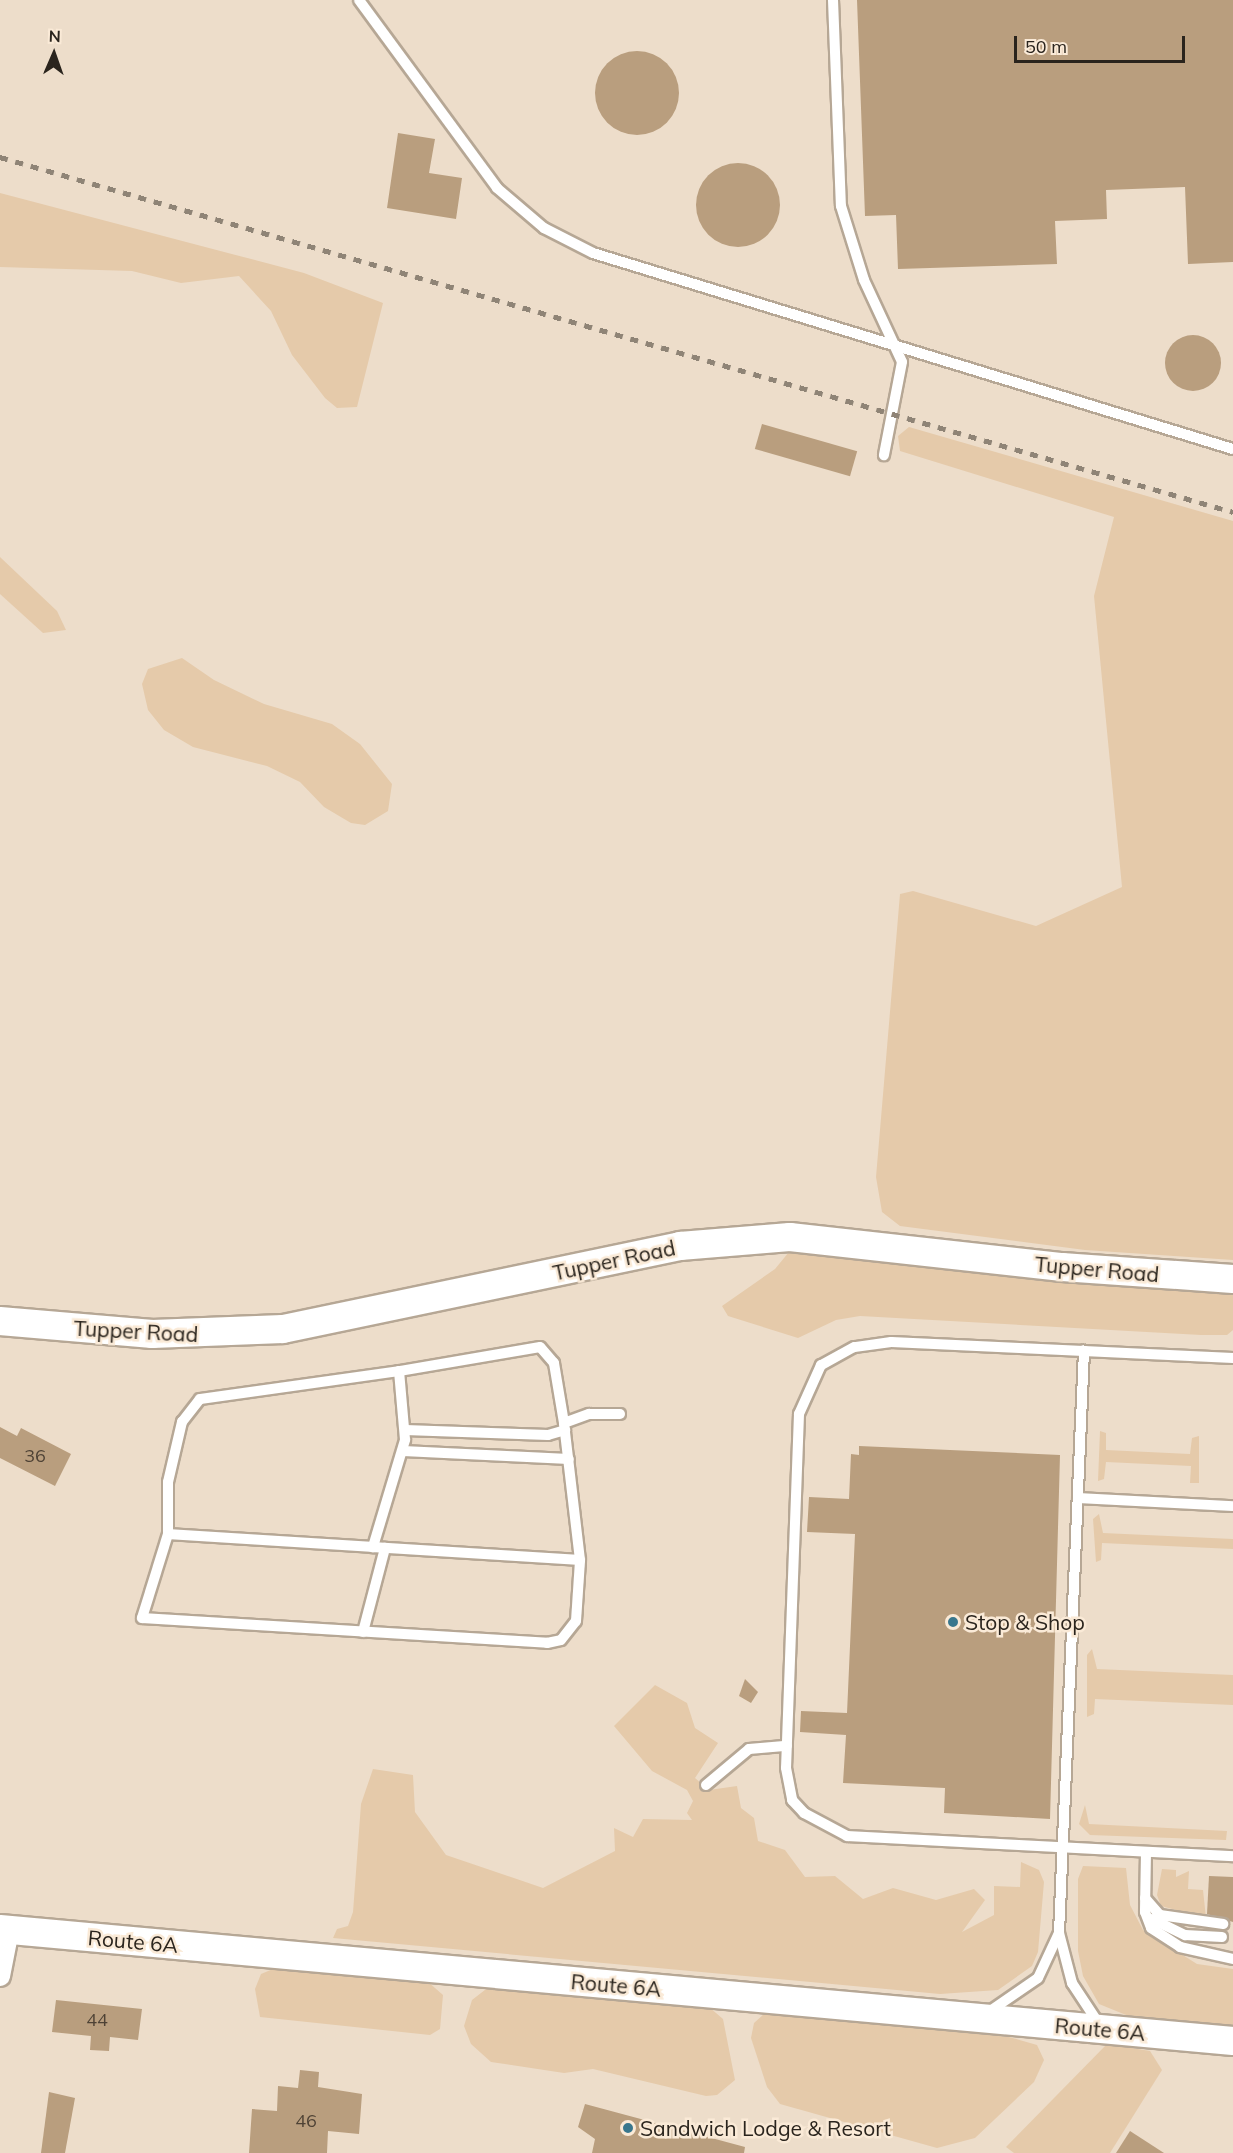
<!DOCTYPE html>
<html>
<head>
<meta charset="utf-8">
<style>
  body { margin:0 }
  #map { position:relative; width:1233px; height:2153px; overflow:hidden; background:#edddca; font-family:Mulish,sans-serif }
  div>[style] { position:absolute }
  .green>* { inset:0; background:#e5caaa }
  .building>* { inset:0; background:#b99e7e; transform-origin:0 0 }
  .round { border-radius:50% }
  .roads { filter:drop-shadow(2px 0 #b6a795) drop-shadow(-2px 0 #b6a795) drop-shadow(0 2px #b6a795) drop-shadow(0 -2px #b6a795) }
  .service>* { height:10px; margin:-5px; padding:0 5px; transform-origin:5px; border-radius:5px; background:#fff }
  .minor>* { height:20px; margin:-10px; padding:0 10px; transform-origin:10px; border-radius:10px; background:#fff }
  .secondary>* { height:28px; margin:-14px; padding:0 14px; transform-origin:14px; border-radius:14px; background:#fff }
  .rail>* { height:4.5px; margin-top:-2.25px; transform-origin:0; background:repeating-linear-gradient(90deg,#8f8476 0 8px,transparent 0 16px) }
  .dots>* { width:16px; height:16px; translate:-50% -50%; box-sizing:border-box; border:3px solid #faead7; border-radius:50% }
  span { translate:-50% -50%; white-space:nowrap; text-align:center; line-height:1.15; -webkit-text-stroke:5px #faead7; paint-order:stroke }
  .number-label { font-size:18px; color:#4e4235 }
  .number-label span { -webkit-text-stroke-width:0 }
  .street-label { font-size:21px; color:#2a241d }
  .poi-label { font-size:21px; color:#2a241d }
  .left { translate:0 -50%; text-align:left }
  .north { position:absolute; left:24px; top:24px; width:60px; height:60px; -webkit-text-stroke:4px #faead7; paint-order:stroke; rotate:2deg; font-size:16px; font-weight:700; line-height:24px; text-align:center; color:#2a241d }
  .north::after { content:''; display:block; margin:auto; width:21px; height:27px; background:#2a241d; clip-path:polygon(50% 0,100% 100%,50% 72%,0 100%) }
  .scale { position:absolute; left:1014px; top:36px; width:171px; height:27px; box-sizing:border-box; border:3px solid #2a241d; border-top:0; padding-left:8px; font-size:18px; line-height:21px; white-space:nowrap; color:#2a241d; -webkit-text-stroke:4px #faead7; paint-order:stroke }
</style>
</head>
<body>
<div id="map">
  <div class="green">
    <i style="clip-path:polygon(0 193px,304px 273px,383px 303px,357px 407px,337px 408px,325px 398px,292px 355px,271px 311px,239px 276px,181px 283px,132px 271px,0 267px)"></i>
    <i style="clip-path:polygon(909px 427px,1233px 521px,1233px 1260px,1085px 1250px,900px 1226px,882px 1212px,876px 1177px,900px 894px,913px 891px,1036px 926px,1122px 887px,1094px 596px,1114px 517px,900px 451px,898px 436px)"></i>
    <i style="clip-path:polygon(0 557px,57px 611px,66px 630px,43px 633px,0 594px)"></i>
    <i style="clip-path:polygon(182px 658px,214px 680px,264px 704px,332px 724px,360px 744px,392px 784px,388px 811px,365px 825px,351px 823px,324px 807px,300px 782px,267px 766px,193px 747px,164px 730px,148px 710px,142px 684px,148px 669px)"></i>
    <i style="clip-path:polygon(789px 1252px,1084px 1284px,1233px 1292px,1233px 1330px,1227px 1335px,1201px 1335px,860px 1316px,836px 1320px,798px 1338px,728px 1316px,722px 1306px,775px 1269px)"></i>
    <i style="clip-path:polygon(1100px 1431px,1106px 1433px,1106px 1450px,1190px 1454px,1192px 1438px,1199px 1436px,1199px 1483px,1190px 1483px,1191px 1466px,1106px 1462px,1104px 1479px,1098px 1481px)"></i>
    <i style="clip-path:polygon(1099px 1514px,1103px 1533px,1233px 1539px,1233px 1549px,1102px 1543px,1101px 1560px,1096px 1562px,1093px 1519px)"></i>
    <i style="clip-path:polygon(1092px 1649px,1097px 1669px,1233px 1675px,1233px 1705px,1095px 1699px,1094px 1714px,1087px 1717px,1087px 1655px)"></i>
    <i style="clip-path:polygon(655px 1685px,687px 1703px,695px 1728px,718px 1743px,695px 1778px,709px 1790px,737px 1786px,741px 1808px,754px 1818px,758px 1841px,785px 1850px,805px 1877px,835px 1876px,863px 1899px,893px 1888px,936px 1900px,974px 1889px,985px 1900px,962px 1932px,994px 1915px,994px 1886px,1020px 1887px,1021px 1862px,1039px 1870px,1044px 1882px,1038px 1952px,1032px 1966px,998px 1990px,940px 1994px,333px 1938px,337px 1929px,348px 1926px,353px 1912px,361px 1804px,373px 1769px,413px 1775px,415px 1812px,446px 1855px,543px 1888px,615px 1851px,614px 1828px,633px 1837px,643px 1819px,692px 1820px,687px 1813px,693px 1801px,687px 1790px,652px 1771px,614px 1726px)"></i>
    <i style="clip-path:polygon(1085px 1805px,1089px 1824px,1227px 1831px,1226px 1840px,1090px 1835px,1079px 1824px)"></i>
    <i style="clip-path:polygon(1083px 1866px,1126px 1868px,1130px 1905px,1143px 1930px,1197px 1964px,1233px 1969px,1233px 2027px,1131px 2017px,1099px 2004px,1083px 1976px,1078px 1951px,1078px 1879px)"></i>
    <i style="clip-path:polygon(1162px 1869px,1176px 1870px,1176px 1877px,1189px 1871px,1188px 1889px,1203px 1890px,1206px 1918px,1161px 1906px,1157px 1895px)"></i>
    <i style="clip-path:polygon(273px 1969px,427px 1981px,443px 1995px,440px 2029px,430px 2035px,260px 2017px,255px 1989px,261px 1974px)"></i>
    <i style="clip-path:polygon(490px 1986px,709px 2007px,723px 2019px,735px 2080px,717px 2095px,706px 2096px,593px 2069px,564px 2073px,491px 2062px,471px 2044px,464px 2026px,472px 2000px)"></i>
    <i style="clip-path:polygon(765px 2013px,1009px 2037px,1037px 2045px,1044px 2060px,1034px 2082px,975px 2138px,937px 2148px,780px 2104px,767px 2087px,751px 2038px,754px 2023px)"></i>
    <i style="clip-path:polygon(1107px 2044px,1150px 2051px,1162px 2070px,1110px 2153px,1014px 2153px,1006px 2147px)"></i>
  </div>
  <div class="building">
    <i style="clip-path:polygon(857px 0,1233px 0,1233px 262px,1188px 264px,1185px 187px,1106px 190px,1107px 219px,1055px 221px,1057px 264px,898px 269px,896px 215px,865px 216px)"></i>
    <i class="round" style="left:595px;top:51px;width:84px;height:84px"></i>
    <i style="clip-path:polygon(398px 133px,435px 139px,429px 173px,462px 178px,456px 219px,387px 208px)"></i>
    <i class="round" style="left:696px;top:163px;width:84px;height:84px"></i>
    <i class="round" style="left:1165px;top:335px;width:56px;height:56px"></i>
    <i style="left:762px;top:424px;width:99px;height:26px;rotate:16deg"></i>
    <i style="clip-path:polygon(0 1427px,17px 1436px,21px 1428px,71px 1454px,55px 1486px,0 1458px)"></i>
    <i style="clip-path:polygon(859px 1446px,1060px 1455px,1050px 1819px,944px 1813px,945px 1788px,843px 1783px,846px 1735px,800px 1732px,801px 1711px,847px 1713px,855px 1534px,807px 1532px,809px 1497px,849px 1499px,851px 1454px,859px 1455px)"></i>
    <i style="clip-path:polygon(745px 1679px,758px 1692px,751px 1703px,739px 1696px)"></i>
    <i style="clip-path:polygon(1209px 1876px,1233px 1877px,1233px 1922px,1207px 1914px)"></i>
    <i style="clip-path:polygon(56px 2000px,142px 2009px,138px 2040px,110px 2037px,109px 2051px,90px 2050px,91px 2036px,52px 2032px)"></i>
    <i style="clip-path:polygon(300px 2070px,319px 2072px,318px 2087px,362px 2094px,359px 2134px,328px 2131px,327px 2153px,249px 2153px,252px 2109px,277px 2111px,278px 2086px,298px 2088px)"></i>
    <i style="clip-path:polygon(49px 2092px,75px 2098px,65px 2153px,41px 2153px)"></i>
    <i style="clip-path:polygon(585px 2104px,745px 2147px,744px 2153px,592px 2153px,595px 2139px,578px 2127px)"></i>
    <i style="clip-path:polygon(1130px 2131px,1164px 2153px,1116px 2153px)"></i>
  </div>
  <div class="roads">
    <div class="service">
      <i style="left:359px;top:0;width:233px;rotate:53.7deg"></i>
      <i style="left:497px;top:188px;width:62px;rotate:40.4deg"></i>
      <i style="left:544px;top:228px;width:55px;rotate:27deg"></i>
      <i style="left:593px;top:253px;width:669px;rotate:17.03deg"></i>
      <i style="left:833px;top:0;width:206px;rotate:87.8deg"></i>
      <i style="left:841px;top:206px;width:77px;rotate:72.7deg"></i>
      <i style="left:864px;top:280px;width:90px;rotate:65.1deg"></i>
      <i style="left:902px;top:362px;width:95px;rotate:101deg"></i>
      <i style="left:1233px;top:1358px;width:342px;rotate:-177.3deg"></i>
      <i style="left:891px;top:1342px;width:37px;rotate:172deg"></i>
      <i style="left:854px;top:1347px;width:38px;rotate:151deg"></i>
      <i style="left:821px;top:1365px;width:54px;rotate:114.2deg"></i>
      <i style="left:799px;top:1414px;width:354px;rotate:92.1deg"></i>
      <i style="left:786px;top:1768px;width:33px;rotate:79deg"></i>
      <i style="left:792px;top:1800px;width:18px;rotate:47deg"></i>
      <i style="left:804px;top:1813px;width:49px;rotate:28.1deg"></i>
      <i style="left:847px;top:1836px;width:387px;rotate:3deg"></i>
      <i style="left:564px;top:1423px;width:61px;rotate:-99.5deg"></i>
      <i style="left:554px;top:1363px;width:21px;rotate:-131deg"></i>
      <i style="left:540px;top:1347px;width:143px;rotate:170.3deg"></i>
      <i style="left:399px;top:1371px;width:69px;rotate:85deg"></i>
      <i style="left:405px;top:1440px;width:112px;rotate:106.7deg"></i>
      <i style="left:373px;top:1547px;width:207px;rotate:3.6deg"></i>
      <i style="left:580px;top:1560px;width:138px;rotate:-96.7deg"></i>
      <i style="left:564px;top:1423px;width:27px;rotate:-20deg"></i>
      <i style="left:589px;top:1414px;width:31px"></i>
      <i style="left:405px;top:1430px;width:143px;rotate:2deg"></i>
      <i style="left:548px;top:1435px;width:18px;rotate:-16deg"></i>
      <i style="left:403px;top:1451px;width:166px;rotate:2.8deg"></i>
      <i style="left:1078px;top:1498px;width:155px;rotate:3deg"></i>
      <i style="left:168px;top:1534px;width:52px;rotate:-90deg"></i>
      <i style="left:168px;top:1482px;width:62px;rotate:-76.9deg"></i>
      <i style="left:182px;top:1422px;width:29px;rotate:-52deg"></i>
      <i style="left:200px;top:1399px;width:201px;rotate:-8deg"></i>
      <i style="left:373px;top:1547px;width:205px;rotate:-176.4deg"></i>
      <i style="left:168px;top:1534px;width:88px;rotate:107.2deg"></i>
      <i style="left:142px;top:1618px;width:406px;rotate:3.5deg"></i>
      <i style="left:547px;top:1643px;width:14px;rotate:-12deg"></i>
      <i style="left:561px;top:1640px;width:24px;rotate:-52deg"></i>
      <i style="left:576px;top:1621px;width:61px;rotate:-86.2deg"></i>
      <i style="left:363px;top:1632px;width:87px;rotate:-75.3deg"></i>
      <i style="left:706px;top:1785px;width:56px;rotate:-39.9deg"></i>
      <i style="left:749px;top:1749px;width:38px;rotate:-5deg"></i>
      <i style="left:1146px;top:1852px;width:60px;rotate:91deg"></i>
      <i style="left:1145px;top:1912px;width:17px;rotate:69deg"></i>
      <i style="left:1151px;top:1928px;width:35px;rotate:33deg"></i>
      <i style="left:1180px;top:1947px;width:54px;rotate:12.8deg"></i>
      <i style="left:1145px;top:1898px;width:23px;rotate:49deg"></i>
      <i style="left:1160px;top:1915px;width:64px;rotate:8.1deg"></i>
      <i style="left:1152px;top:1919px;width:37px;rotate:26deg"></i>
      <i style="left:1185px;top:1935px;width:37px;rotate:3deg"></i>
      <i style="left:1059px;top:1933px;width:583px;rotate:-87.54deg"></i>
      <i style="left:990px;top:2011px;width:58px;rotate:-34.5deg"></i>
      <i style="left:1038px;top:1978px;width:50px;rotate:-65deg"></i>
      <i style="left:1059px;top:1933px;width:52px;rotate:75.4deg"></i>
      <i style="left:1072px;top:1983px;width:49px;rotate:56.6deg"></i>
    </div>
    <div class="minor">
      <i style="left:0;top:1976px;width:47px;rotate:-78.9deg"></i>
    </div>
    <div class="secondary">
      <i style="left:0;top:1321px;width:153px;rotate:4.9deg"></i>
      <i style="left:152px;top:1334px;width:131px;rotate:-2.2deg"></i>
      <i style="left:283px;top:1329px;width:406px;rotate:-11.8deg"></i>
      <i style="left:680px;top:1246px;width:110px;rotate:-4.7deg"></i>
      <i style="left:790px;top:1237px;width:274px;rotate:6.3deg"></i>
      <i style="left:1062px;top:1267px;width:171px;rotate:4deg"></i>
      <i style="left:0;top:1929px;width:1238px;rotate:5.19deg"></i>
    </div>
  </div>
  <div class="rail">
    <i style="left:0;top:157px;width:1283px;rotate:16.06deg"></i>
  </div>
  <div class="dots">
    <i style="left:953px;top:1622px;background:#39778d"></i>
    <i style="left:628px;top:2128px;background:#39778d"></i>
  </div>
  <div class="number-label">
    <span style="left:35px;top:1456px">36</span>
    <span style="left:97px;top:2020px">44</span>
    <span style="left:306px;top:2121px">46</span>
  </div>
  <div class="street-label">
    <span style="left:614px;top:1260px;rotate:-12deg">Tupper Road</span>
    <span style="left:1097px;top:1269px;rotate:5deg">Tupper Road</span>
    <span style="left:136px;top:1331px;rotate:3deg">Tupper Road</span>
    <span style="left:133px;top:1941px;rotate:5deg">Route 6A</span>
    <span style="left:616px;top:1985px;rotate:5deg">Route 6A</span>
    <span style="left:1100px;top:2029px;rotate:5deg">Route 6A</span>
  </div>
  <div class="poi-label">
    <span class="left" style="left:965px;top:1622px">Stop &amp; Shop</span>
    <span class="left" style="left:640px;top:2128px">Sandwich Lodge &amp; Resort</span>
  </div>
  <div class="north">N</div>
  <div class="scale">50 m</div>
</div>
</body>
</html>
